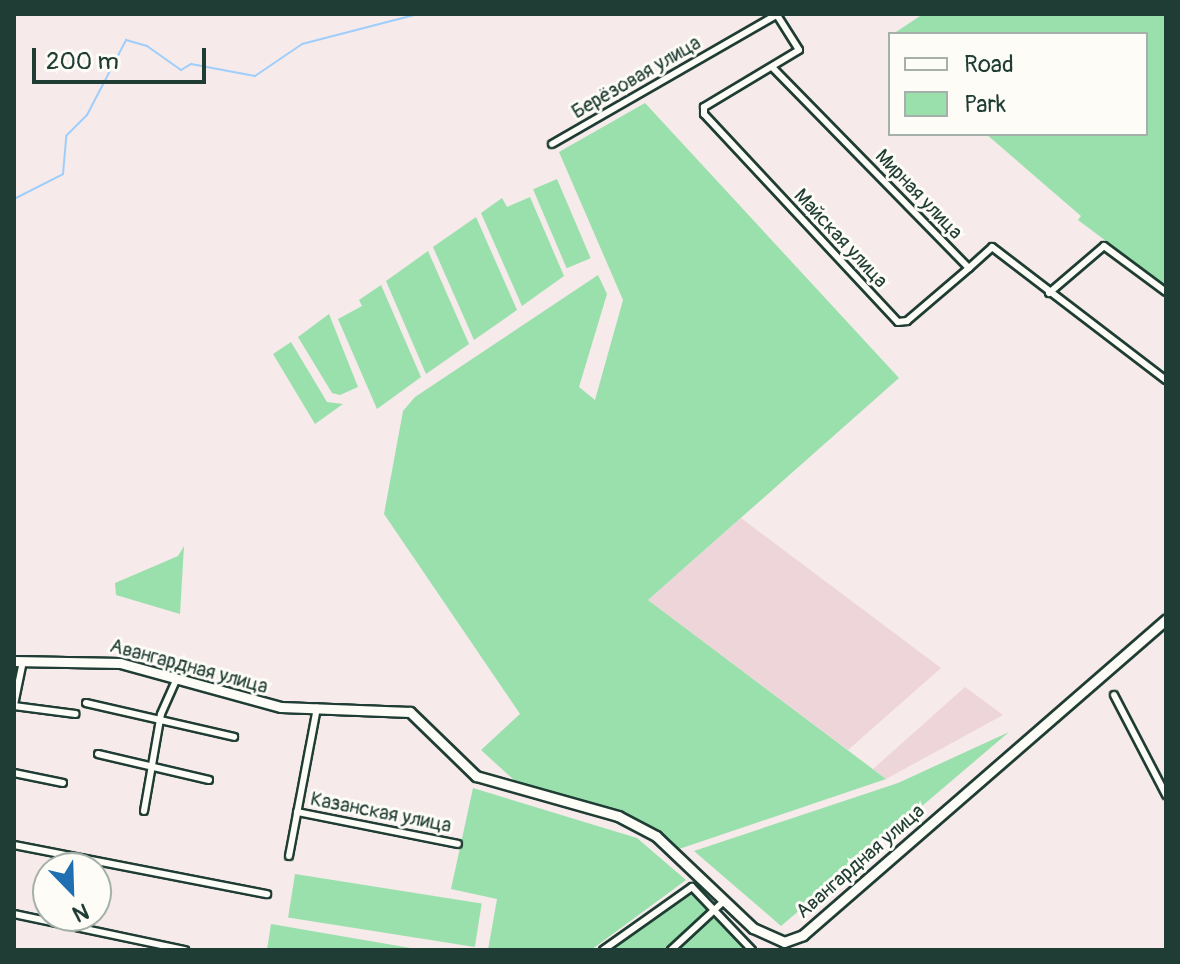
<!DOCTYPE html>
<html>
<head>
<meta charset="utf-8">
<style>
  body { margin:0 }
  #map { position:relative; width:1180px; height:964px; overflow:hidden; background:#f6eaea; font-family:Pangolin,sans-serif }
  div>[style] { position:absolute }
  .built>* { inset:0; background:#eed5da }
  .green>* { inset:0; background:#9ae0ad; transform-origin:0 0 }
  .stream>* { height:2px; margin:-1px; padding:0 1px; transform-origin:1px; border-radius:1px; background:#9fcefb }
  .roads { filter:drop-shadow(2px 0 #1f3d34) drop-shadow(-2px 0 #1f3d34) drop-shadow(0 2px #1f3d34) drop-shadow(0 -2px #1f3d34) }
  .street>* { height:6px; margin:-3px; padding:0 3px; transform-origin:3px; border-radius:3px; background:#fdfcf7 }
  .secondary>* { height:9px; margin:-4.5px; padding:0 4.5px; transform-origin:4.5px; border-radius:4.5px; background:#fdfcf7 }
  span { translate:-50% -50%; white-space:nowrap; text-align:center; line-height:1.15; -webkit-text-stroke:6px #fdfcf7; paint-order:stroke }
  .street-label { font-size:20px; color:#1f3d34 }
  .frame { position:absolute; inset:0; border:16px solid #1f3d34; pointer-events:none }
  .legend { position:absolute; left:888px; top:32px; width:260px; height:104px; box-sizing:border-box; background:#fdfcf7; border:2px solid #a4b0a9; margin:0; padding:10px 14px; list-style:none; font-size:24px; color:#1f3d34 }
  .legend li { display:flex; align-items:center; gap:16px; height:40px }
  .legend b { width:40px; border:2px solid #a4b0a9 }
  .north { position:absolute; left:32px; top:852px; width:80px; height:80px; box-sizing:border-box; background:#fdfcf7; border:2px solid #a4b0a9; border-radius:50%; rotate:157deg; font-size:22px; font-weight:700; line-height:32px; text-align:center; color:#1f3d34 }
  .north::after { content:''; display:block; margin:auto; width:28px; height:36px; background:#1f6fb2; clip-path:polygon(50% 0,100% 100%,50% 72%,0 100%) }
  .scale { position:absolute; left:32px; top:48px; width:174px; height:36px; box-sizing:border-box; border:4px solid #1f3d34; border-top:0; padding-left:10px; font-size:24px; line-height:28px; white-space:nowrap; color:#1f3d34; -webkit-text-stroke:6px #fdfcf7; paint-order:stroke }
</style>
</head>
<body>
<div id="map">
  <div class="built">
    <i style="clip-path:polygon(741px 518px,941px 668px,848px 750px,648px 600px)"></i>
    <i style="clip-path:polygon(965px 687px,1003px 715px,886px 779px,873px 769px)"></i>
  </div>
  <div class="green">
    <i style="clip-path:polygon(923px 14px,1166px 14px,1166px 286px,1078px 220px,1081px 216px,986px 134px,1146px 134px,1146px 34px,893px 34px)"></i>
    <i style="clip-path:polygon(645px 103px,899px 378px,648px 600px,886px 779px,679px 849px,641px 820px,515px 781px,481px 750px,520px 714px,384px 514px,403px 411px,415px 397px,598px 275px,607px 294px,579px 387px,595px 400px,623px 300px,559px 152px)"></i>
    <i style="left:557px;top:179px;width:86px;height:26px;rotate:67deg"></i>
    <i style="clip-path:polygon(530px 197px,564px 276px,522px 306px,481px 213px,502px 198px,507px 207px)"></i>
    <i style="clip-path:polygon(476px 217px,517px 310px,474px 340px,433px 247px)"></i>
    <i style="clip-path:polygon(428px 251px,469px 344px,426px 374px,386px 281px)"></i>
    <i style="clip-path:polygon(381px 285px,421px 377px,377px 409px,338px 319px,362px 306px,359px 300px)"></i>
    <i style="clip-path:polygon(329px 314px,358px 387px,340px 395px,332px 393px,298px 337px)"></i>
    <i style="clip-path:polygon(291px 342px,327px 402px,343px 404px,315px 424px,273px 354px)"></i>
    <i style="clip-path:polygon(184px 546px,180px 614px,116px 595px,115px 583px,178px 556px)"></i>
    <i style="clip-path:polygon(1009px 732px,781px 926px,694px 851px,898px 783px)"></i>
    <i style="clip-path:polygon(473px 788px,637px 838px,686px 880px,591px 950px,488px 950px,497px 899px,451px 889px)"></i>
    <i style="left:295px;top:874px;width:189px;height:44px;rotate:9deg"></i>
    <i style="clip-path:polygon(695px 892px,712px 911px,668px 950px,609px 950px)"></i>
    <i style="clip-path:polygon(715px 915px,745px 950px,675px 950px)"></i>
    <i style="clip-path:polygon(271px 924px,364px 940px,422px 950px,267px 950px)"></i>
  </div>
  <div class="stream">
    <i style="left:14px;top:199px;width:55px;rotate:-27deg"></i>
    <i style="left:63px;top:174px;width:38px;rotate:-85deg"></i>
    <i style="left:66px;top:136px;width:30px;rotate:-45deg"></i>
    <i style="left:87px;top:115px;width:85px;rotate:-62.5deg"></i>
    <i style="left:126px;top:40px;width:22px;rotate:16deg"></i>
    <i style="left:147px;top:46px;width:42px;rotate:35.2deg"></i>
    <i style="left:181px;top:70px;width:12px;rotate:-31deg"></i>
    <i style="left:191px;top:64px;width:65px;rotate:10.6deg"></i>
    <i style="left:255px;top:76px;width:57px;rotate:-34.2deg"></i>
    <i style="left:302px;top:44px;width:120px;rotate:-14.5deg"></i>
  </div>
  <div class="roads">
    <div class="street">
      <i style="left:777px;top:15px;width:41px;rotate:57.8deg"></i>
      <i style="left:799px;top:50px;width:111px;rotate:149deg"></i>
      <i style="left:704px;top:107px;width:7px;rotate:90deg"></i>
      <i style="left:704px;top:114px;width:284px;rotate:47deg"></i>
      <i style="left:898px;top:322px;width:9px;rotate:-6deg"></i>
      <i style="left:907px;top:321px;width:82px;rotate:-40.5deg"></i>
      <i style="left:772px;top:67px;width:281px;rotate:45.6deg"></i>
      <i style="left:969px;top:268px;width:31px;rotate:-42deg"></i>
      <i style="left:992px;top:247px;width:219px;rotate:37.4deg"></i>
      <i style="left:552px;top:144px;width:261px;rotate:-29.9deg"></i>
      <i style="left:1049px;top:293px;width:72px;rotate:-40.5deg"></i>
      <i style="left:1104px;top:246px;width:77px;rotate:36.6deg"></i>
      <i style="left:1114px;top:695px;width:113px;rotate:62.5deg"></i>
      <i style="left:86px;top:703px;width:152px;rotate:12.9deg"></i>
      <i style="left:14px;top:705px;width:45px;rotate:-78.4deg"></i>
      <i style="left:14px;top:706px;width:62px;rotate:7.5deg"></i>
      <i style="left:98px;top:754px;width:114px;rotate:13.2deg"></i>
      <i style="left:14px;top:773px;width:50px;rotate:11.5deg"></i>
      <i style="left:144px;top:811px;width:98px;rotate:-80.1deg"></i>
      <i style="left:161px;top:714px;width:36px;rotate:-66deg"></i>
      <i style="left:297px;top:812px;width:164px;rotate:11.2deg"></i>
      <i style="left:14px;top:845px;width:258px;rotate:11deg"></i>
      <i style="left:289px;top:856px;width:151px;rotate:-79.3deg"></i>
      <i style="left:14px;top:914px;width:175px;rotate:11.9deg"></i>
      <i style="left:603px;top:950px;width:109px;rotate:-35.3deg"></i>
      <i style="left:692px;top:887px;width:87px;rotate:46.4deg"></i>
      <i style="left:671px;top:950px;width:72px;rotate:-42.8deg"></i>
    </div>
    <div class="secondary">
      <i style="left:14px;top:661px;width:106px;rotate:1.1deg"></i>
      <i style="left:120px;top:663px;width:167px;rotate:15.3deg"></i>
      <i style="left:281px;top:707px;width:129px;rotate:2.2deg"></i>
      <i style="left:410px;top:712px;width:92px;rotate:44.1deg"></i>
      <i style="left:476px;top:776px;width:148px;rotate:15.7deg"></i>
      <i style="left:618px;top:816px;width:43px;rotate:27.8deg"></i>
      <i style="left:656px;top:836px;width:134px;rotate:43.5deg"></i>
      <i style="left:753px;top:928px;width:34px;rotate:24deg"></i>
      <i style="left:784px;top:942px;width:20px;rotate:-20deg"></i>
      <i style="left:803px;top:935px;width:481px;rotate:-41deg"></i>
    </div>
  </div>
  <div class="street-label">
    <span style="left:636px;top:77px;rotate:-30deg">Берёзовая улица</span>
    <span style="left:919px;top:194px;rotate:46deg">Мирная улица</span>
    <span style="left:841px;top:238px;rotate:47deg">Майская улица</span>
    <span style="left:189px;top:666px;rotate:15deg">Авангардная улица</span>
    <span style="left:381px;top:812px;rotate:11deg">Казанская улица</span>
    <span style="left:860px;top:861px;rotate:-41deg">Авангардная улица</span>
  </div>
  <div class="frame"></div>
  <ul class="legend">
  <li><b style="height:10px;background:#fdfcf7"></b>Road</li>
  <li><b style="height:22px;background:#9ae0ad"></b>Park</li>
  </ul>
  <div class="north">N</div>
  <div class="scale">200 m</div>
</div>
</body>
</html>
